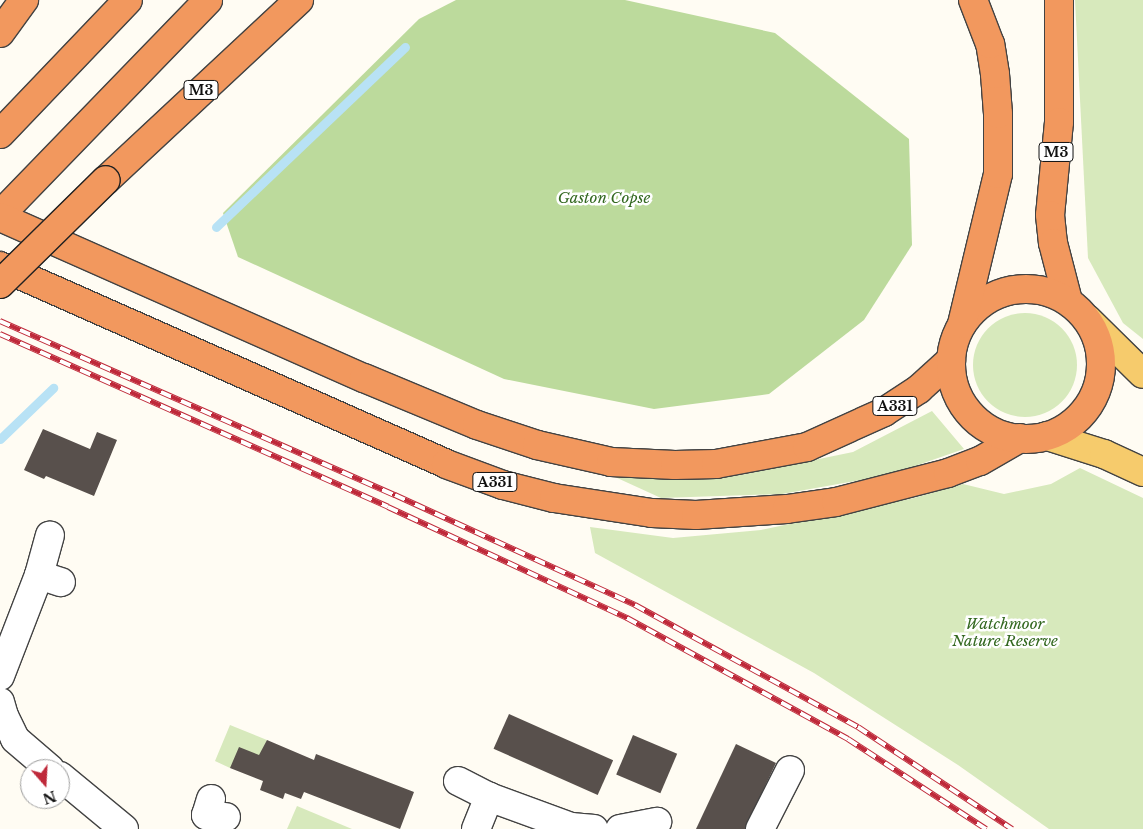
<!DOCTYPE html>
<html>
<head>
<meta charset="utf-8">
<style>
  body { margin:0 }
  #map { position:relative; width:1143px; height:829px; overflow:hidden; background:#fffcf3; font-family:"Libre Baskerville",serif }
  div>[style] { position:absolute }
  .green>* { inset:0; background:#d7e9bc }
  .round { border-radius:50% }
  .forest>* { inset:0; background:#bcda9c }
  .stream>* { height:9px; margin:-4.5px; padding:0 4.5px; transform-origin:4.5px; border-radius:4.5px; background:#b8e2f5 }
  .building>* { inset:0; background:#58504c; transform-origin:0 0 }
  .roads { filter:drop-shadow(1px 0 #434343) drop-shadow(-1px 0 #434343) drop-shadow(0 1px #434343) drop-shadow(0 -1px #434343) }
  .minor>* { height:28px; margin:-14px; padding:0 14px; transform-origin:14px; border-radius:14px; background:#fff }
  .major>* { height:28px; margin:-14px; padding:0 14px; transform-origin:14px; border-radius:14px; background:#f6cb6c }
  .highway>* { height:28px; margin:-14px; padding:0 14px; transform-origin:14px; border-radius:14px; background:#f2985e }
  .highway>.ring { margin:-14px; padding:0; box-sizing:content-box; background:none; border:28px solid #f2985e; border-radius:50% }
  .rail>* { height:5.5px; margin-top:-2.75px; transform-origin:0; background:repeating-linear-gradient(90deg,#fff 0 11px,#bf293a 0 22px); box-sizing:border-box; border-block:1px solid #bf293a }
  .bridges { filter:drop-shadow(1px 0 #212121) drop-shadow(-1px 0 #212121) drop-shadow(0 1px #212121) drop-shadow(0 -1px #212121) }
  .highway-bridge>* { height:28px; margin:-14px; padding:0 14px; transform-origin:14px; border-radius:14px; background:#f2985e }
  span { translate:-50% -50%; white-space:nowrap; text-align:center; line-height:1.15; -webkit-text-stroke:5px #fff; paint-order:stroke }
  .shield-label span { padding:1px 4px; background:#fff; border:1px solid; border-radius:4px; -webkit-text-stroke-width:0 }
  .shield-label { font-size:14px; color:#101010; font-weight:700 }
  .park-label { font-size:15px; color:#336820; font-style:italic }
  .north { position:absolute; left:20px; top:759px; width:50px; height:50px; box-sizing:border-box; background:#fff; border:1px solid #9f9f9f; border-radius:50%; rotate:161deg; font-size:14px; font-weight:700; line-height:20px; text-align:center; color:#101010 }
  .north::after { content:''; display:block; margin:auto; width:18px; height:22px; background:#bf293a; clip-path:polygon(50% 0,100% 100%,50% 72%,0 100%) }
</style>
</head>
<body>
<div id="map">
  <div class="green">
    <i style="clip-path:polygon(1075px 0,1143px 0,1143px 339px,1123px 323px,1088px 258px)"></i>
    <i class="round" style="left:973px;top:313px;width:104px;height:104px"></i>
    <i style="clip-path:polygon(932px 411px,964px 449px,889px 475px,782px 494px,661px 498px,615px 477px,741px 475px,853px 452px)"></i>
    <i style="clip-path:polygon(1080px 468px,1143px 498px,1143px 829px,1049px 829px,958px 765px,814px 673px,595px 553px,590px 527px,673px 538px,761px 530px,914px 498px,963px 484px,1004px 494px,1051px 484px)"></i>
    <i style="clip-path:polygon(230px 725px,267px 740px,260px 756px,230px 768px,215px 761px)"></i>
    <i style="clip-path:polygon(297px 806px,352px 829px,287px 829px)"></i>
  </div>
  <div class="forest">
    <i style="clip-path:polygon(456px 0,625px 0,775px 33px,909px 139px,912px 245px,864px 320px,769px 394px,654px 409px,504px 379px,238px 257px,223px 213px,419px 19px)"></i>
  </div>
  <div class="stream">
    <i style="left:216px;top:227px;width:261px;rotate:-43.6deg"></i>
    <i style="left:0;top:439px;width:74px;rotate:-43.9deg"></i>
  </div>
  <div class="building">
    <i style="clip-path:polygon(43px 429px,90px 449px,97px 432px,117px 440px,94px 496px,46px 476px,44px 479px,24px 470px)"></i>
    <i style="left:509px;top:714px;width:114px;height:38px;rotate:24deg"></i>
    <i style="left:633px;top:735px;width:48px;height:43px;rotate:23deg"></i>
    <i style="clip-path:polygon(267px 740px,314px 760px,316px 754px,414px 792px,400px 829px,304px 792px,301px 799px,285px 793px,283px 799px,260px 790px,263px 781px,230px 768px,239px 747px,259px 755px)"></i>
    <i style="clip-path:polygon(736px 744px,776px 763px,745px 829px,696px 829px)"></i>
  </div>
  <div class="roads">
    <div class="minor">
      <i style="left:39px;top:575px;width:41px;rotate:-74.6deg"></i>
      <i style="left:0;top:676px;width:108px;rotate:-68.9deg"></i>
      <i style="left:39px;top:575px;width:23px;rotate:18deg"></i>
      <i style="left:0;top:702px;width:15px;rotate:74deg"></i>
      <i style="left:4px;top:716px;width:25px;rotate:64deg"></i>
      <i style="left:15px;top:739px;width:46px;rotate:40.6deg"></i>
      <i style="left:60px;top:776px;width:83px;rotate:39.6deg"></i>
      <i style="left:458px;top:781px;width:35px;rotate:27deg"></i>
      <i style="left:211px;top:799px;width:17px;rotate:107deg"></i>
      <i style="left:206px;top:815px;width:20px;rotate:6deg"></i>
      <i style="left:476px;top:829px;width:35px;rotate:-68deg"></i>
      <i style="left:489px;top:797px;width:87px;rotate:20.1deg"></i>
      <i style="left:571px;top:827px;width:23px;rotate:5deg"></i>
      <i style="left:620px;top:829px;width:38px;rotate:-11deg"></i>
      <i style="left:760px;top:829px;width:66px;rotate:-63deg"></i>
    </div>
    <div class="major">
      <i style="left:1087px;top:319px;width:78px;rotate:44.5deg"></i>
      <i style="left:1047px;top:436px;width:60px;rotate:17.5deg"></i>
      <i style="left:1104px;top:454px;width:43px;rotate:24.8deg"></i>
    </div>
    <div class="highway">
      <i style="left:1059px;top:0;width:122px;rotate:90deg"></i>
      <i style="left:1059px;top:122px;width:93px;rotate:95.5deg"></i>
      <i style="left:1050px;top:215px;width:28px;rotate:84deg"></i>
      <i style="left:1053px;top:243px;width:60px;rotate:75.5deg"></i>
      <i style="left:0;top:33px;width:41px;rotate:-54deg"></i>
      <i style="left:0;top:134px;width:185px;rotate:-46.3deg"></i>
      <i style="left:106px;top:180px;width:264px;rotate:-43deg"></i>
      <i style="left:0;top:215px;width:299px;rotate:-45.9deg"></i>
      <i style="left:0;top:217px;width:398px;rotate:23.9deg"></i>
      <i style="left:364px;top:378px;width:122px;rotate:22.6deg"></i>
      <i style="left:477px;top:425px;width:63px;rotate:18.4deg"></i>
      <i style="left:537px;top:445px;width:76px;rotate:12.9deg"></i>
      <i style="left:611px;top:462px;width:64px;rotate:2.7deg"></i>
      <i style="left:675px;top:465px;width:41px;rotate:-1.4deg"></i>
      <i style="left:716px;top:464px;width:93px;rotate:-10.6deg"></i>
      <i style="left:807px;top:447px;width:85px;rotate:-24.4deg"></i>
      <i style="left:884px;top:412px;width:42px;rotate:-33.3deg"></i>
      <i style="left:919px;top:389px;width:43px;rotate:-42.2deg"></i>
      <i style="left:0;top:266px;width:488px;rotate:23.9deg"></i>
      <i style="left:446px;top:464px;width:61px;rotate:20.2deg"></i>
      <i style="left:503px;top:485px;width:53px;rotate:14.3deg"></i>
      <i style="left:554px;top:498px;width:99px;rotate:8.7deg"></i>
      <i style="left:652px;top:513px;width:44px;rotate:2.6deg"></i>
      <i style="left:696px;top:515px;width:91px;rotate:-3.8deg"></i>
      <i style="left:787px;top:509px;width:49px;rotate:-8.1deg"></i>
      <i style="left:836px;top:502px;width:116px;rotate:-14.5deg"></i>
      <i style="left:948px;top:473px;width:34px;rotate:-21deg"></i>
      <i style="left:980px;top:461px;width:46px;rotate:-29.9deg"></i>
      <i class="ring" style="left:951px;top:289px;width:122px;height:122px"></i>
      <i style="left:962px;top:324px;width:154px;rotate:-76.5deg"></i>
      <i style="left:998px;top:174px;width:60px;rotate:-90deg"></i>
      <i style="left:998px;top:114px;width:40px;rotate:-94.3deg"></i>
      <i style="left:995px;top:74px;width:30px;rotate:-99deg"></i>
      <i style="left:990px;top:44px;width:47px;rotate:-111.1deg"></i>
    </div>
  </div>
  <div class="rail">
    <i style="left:0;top:321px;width:432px;rotate:23.8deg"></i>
    <i style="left:395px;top:495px;width:264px;rotate:24.6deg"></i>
    <i style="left:635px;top:605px;width:254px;rotate:28.7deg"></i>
    <i style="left:858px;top:727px;width:185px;rotate:33.5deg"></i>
    <i style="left:0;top:334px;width:425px;rotate:24deg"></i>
    <i style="left:388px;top:507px;width:264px;rotate:24.9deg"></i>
    <i style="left:627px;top:618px;width:252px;rotate:28.7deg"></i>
    <i style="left:848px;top:739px;width:165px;rotate:33.1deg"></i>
  </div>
  <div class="bridges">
    <div class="highway-bridge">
      <i style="left:0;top:284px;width:148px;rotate:-44.5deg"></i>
    </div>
  </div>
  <div class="shield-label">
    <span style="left:201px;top:90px">M3</span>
    <span style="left:1056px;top:152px">M3</span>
    <span style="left:895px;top:406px">A331</span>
    <span style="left:495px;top:482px">A331</span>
  </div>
  <div class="park-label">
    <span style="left:604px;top:198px">Gaston Copse</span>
    <span style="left:1005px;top:632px">Watchmoor<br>Nature Reserve</span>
  </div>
  <div class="north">N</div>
</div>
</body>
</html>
